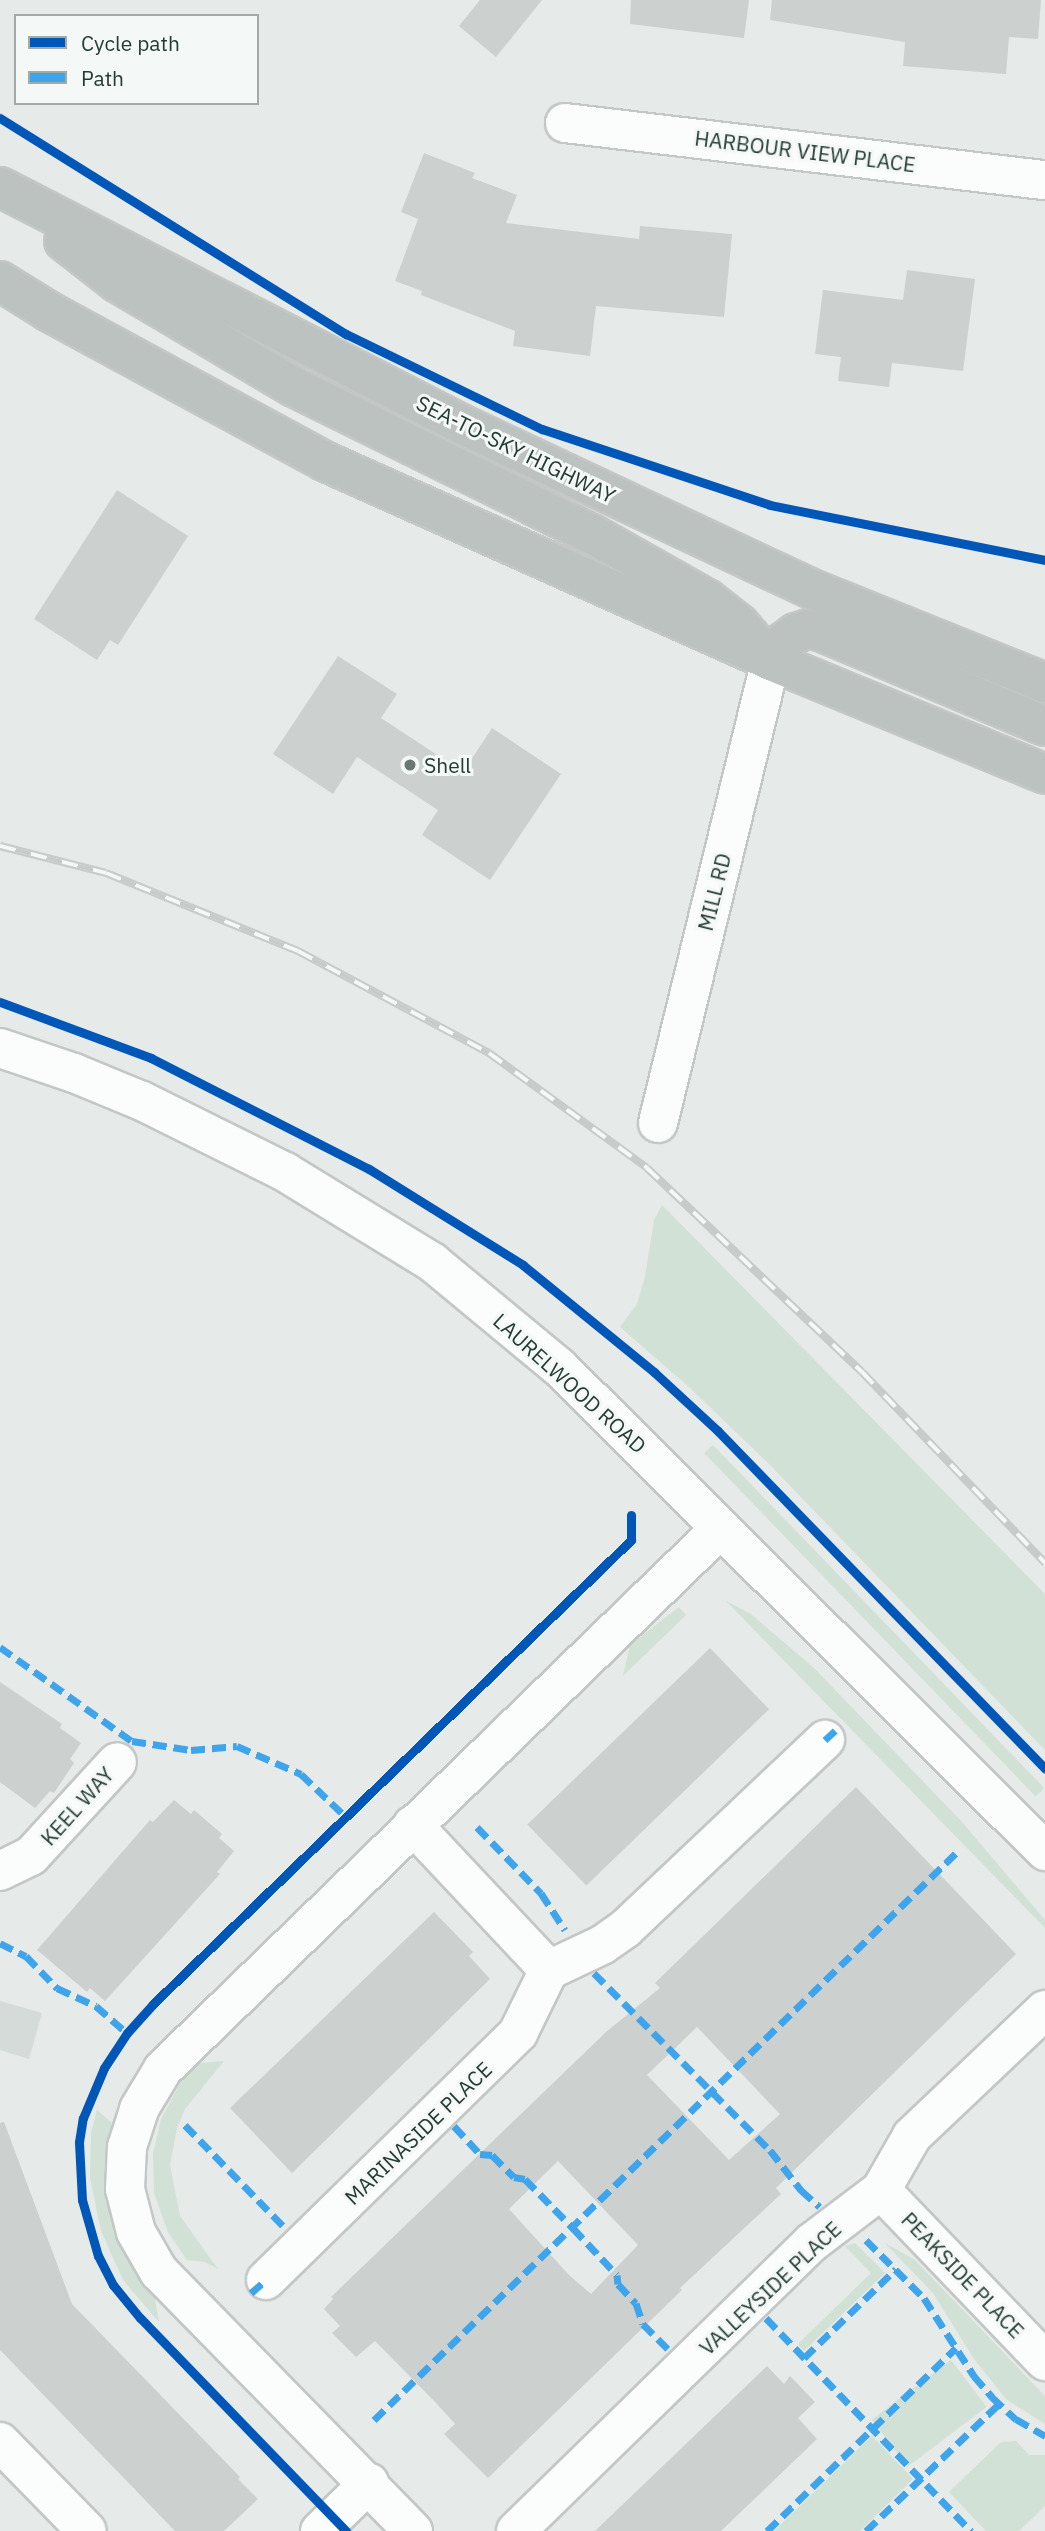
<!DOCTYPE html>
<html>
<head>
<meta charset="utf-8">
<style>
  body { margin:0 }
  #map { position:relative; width:1045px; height:2531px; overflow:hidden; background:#e6eae8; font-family:"IBM Plex Sans",sans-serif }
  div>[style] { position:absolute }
  .built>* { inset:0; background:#d4dbd8 }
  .green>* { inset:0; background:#d1e1d5; transform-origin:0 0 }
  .building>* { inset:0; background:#ccd1cf; transform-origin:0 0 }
  .roads { filter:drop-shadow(2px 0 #c3c7c5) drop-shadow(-2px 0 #c3c7c5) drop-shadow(0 2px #c3c7c5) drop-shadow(0 -2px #c3c7c5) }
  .street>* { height:38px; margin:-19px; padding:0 19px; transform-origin:19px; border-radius:19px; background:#fbfcfc }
  .secondary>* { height:38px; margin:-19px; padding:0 19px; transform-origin:19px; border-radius:19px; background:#fbfcfc }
  .highway>* { height:38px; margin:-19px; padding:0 19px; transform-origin:19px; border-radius:19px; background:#bcc2c0 }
  .rail>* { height:8px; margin-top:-4px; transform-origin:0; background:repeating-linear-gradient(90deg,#f4f8f6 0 16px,#c7cbc9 0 32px); box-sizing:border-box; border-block:2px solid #c7cbc9 }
  .quiet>* { height:7px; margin-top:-3.5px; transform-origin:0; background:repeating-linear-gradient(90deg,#3ea4eb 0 14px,transparent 0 21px) }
  .cycleway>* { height:9px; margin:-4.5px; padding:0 4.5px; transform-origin:4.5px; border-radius:4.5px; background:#0057b8 }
  .dots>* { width:19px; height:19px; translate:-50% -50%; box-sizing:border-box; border:4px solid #f4f8f6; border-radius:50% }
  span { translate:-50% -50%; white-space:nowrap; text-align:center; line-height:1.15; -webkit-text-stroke:6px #f4f8f6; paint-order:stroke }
  .street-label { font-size:21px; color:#253b35 }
  .poi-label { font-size:21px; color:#253b35 }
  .left { translate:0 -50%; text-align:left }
  .legend { position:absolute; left:14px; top:14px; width:245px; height:91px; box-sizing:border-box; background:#f4f8f6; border:2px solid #a1aca9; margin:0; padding:9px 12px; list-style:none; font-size:21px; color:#253b35 }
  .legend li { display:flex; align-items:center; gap:14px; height:35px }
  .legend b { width:35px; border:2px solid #a1aca9 }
</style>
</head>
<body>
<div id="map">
  <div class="built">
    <i style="clip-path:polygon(0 2001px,42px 2013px,29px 2059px,0 2050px)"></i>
  </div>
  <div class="green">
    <i style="clip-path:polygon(662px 1205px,1045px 1594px,1045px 1750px,770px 1465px,688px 1386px,620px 1327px,637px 1304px,645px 1277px,654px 1220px)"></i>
    <i style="left:713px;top:1445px;width:477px;height:12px;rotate:46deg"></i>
    <i style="clip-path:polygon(726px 1601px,751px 1614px,815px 1669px,962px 1822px,1045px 1920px,1045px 1928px)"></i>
    <i style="clip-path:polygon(679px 1607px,686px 1615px,623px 1676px,630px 1645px)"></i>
    <i style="clip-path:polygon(224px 2061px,185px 2109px,177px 2128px,170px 2165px,180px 2216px,218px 2269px,205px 2262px,187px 2260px,168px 2232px,154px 2193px,153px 2154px,161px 2119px,182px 2080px,200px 2063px)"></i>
    <i style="clip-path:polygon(97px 2110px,112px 2123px,107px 2146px,109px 2196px,154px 2293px,159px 2322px,123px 2280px,101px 2231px,90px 2178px,91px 2133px)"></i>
    <i style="clip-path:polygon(855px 2243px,885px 2273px,804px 2351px,798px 2344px,871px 2273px,845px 2246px)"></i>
    <i style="clip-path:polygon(885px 2243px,915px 2260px,1045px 2396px,1045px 2424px,1006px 2399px,974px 2359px,933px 2293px)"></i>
    <i style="left:951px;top:2360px;width:59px;height:99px;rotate:53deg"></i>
    <i style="clip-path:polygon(872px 2436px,913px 2479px,860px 2531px,774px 2531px)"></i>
    <i style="clip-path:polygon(1016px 2441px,1029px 2455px,1045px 2455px,1045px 2506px,1019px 2531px,986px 2531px,949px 2492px,1001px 2442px)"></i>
  </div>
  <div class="building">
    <i style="clip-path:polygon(480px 0,542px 0,496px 57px,459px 26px)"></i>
    <i style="clip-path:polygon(631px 0,749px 0,744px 38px,630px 24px)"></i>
    <i style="clip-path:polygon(772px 0,1041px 0,1038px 39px,1009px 37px,1006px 74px,903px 66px,905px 42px,770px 20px)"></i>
    <i style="clip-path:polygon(424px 153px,475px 173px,472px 178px,517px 195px,506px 223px,639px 239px,640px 226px,732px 234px,724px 317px,596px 306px,590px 356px,513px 346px,515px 331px,421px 295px,422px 291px,395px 281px,418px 219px,401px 212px)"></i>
    <i style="clip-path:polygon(907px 270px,975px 279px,963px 371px,892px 363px,889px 387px,838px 381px,841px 357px,815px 354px,823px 290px,903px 300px)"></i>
    <i style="clip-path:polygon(117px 490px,188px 536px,118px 645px,110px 640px,97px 660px,34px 619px)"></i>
    <i style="clip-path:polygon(338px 656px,397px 694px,381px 718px,463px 772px,492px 728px,561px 774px,490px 880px,422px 835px,438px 810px,357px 757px,333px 794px,273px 754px)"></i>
    <i style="left:710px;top:1648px;width:85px;height:254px;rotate:46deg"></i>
    <i style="clip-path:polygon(0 1682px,62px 1724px,60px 1728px,81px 1743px,70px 1759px,74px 1763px,54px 1793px,50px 1791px,35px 1808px,0 1782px)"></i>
    <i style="clip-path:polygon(evenodd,856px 1787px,1016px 1954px,776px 2188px,781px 2194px,680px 2288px,682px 2290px,488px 2478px,444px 2434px,455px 2424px,436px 2403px,375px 2341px,356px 2357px,332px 2333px,340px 2326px,324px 2309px,333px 2299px,331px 2297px,606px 2032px,660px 1988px,655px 1983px,856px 1787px,697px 2027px,780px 2114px,729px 2160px,647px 2075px,697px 2027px,856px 1787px,558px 2161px,638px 2245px,591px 2294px,569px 2275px,509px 2209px,558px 2161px)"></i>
    <i style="clip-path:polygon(174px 1800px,191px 1814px,194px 1810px,222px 1834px,219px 1838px,234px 1851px,217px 1872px,220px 1874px,105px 2001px,90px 1988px,87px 1992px,37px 1950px,150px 1820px,153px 1822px)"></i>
    <i style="clip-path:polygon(434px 1912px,473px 1952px,469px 1956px,490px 1979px,292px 2173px,230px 2108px)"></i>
    <i style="clip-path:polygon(4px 2122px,72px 2304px,240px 2477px,238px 2479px,258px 2499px,224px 2531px,175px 2531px,0 2350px,0 2123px)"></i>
    <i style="clip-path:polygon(767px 2366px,784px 2384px,790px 2376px,815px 2402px,798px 2418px,817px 2439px,721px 2531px,595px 2531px)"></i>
  </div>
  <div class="roads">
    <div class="street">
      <i style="left:565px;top:123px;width:483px;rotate:6.8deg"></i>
      <i style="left:0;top:1048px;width:78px;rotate:18.7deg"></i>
      <i style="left:74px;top:1073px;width:74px;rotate:22.4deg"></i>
      <i style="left:142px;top:1101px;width:160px;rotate:26.4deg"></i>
      <i style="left:285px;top:1172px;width:172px;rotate:31.5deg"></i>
      <i style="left:432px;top:1262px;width:165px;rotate:39.6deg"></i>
      <i style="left:658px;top:1123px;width:476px;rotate:-76.3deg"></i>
      <i style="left:0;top:1871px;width:34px;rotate:-26deg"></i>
      <i style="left:31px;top:1856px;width:127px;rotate:-47.5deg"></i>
      <i style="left:549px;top:1970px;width:59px;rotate:-25.3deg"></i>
      <i style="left:602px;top:1945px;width:29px;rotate:-35deg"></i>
      <i style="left:626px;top:1928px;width:274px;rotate:-43.4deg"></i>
      <i style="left:881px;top:2190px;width:237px;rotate:46.2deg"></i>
      <i style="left:266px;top:2280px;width:353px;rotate:-44.4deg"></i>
      <i style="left:518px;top:2033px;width:70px;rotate:-63.8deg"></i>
      <i style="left:549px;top:1970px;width:199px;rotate:-133.2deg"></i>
      <i style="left:0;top:2442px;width:124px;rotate:45.7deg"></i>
      <i style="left:320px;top:2531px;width:69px;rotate:-44.4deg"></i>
      <i style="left:413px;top:2531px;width:363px;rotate:-134.4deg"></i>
      <i style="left:159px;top:2272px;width:46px;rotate:-119.9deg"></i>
      <i style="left:136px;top:2232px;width:44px;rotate:-104.3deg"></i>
      <i style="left:125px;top:2189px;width:42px;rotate:-87.3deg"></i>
      <i style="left:127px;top:2147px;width:40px;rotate:-72deg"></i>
      <i style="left:139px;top:2109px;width:47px;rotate:-59deg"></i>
      <i style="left:163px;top:2069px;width:776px;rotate:-44.11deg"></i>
      <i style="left:516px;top:2531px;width:412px;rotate:-44.3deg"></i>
      <i style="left:811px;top:2243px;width:88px;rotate:-37.1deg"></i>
      <i style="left:881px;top:2190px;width:62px;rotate:-60.1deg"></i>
      <i style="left:912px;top:2136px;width:183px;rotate:-43.5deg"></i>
    </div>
    <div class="secondary">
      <i style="left:559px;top:1367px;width:686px;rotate:44.88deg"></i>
    </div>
    <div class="highway">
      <i style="left:0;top:187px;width:518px;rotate:27.21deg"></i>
      <i style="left:461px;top:424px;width:390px;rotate:25.2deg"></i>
      <i style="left:814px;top:590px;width:249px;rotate:21.9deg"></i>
      <i style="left:64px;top:241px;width:68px;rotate:37.9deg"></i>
      <i style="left:118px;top:283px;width:204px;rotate:30.6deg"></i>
      <i style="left:294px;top:387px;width:332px;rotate:26.3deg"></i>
      <i style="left:592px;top:534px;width:132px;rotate:29.5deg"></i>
      <i style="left:707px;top:599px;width:41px;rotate:38deg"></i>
      <i style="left:739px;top:624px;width:30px;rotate:49deg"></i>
      <i style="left:0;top:281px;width:57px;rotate:32deg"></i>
      <i style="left:48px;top:311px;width:314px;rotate:28.5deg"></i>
      <i style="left:324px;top:461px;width:490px;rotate:24.1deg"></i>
      <i style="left:771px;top:661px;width:296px;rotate:22.4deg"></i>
      <i style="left:771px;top:661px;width:23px;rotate:-56deg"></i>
      <i style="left:784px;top:642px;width:15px;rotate:-37deg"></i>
      <i style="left:796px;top:633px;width:13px;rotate:-18deg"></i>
      <i style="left:808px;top:629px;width:12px;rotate:9deg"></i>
      <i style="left:820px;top:631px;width:244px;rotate:22.9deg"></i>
    </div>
  </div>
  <div class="rail">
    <i style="left:0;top:846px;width:109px;rotate:14.3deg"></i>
    <i style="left:106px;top:873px;width:207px;rotate:22.1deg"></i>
    <i style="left:298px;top:951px;width:217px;rotate:28.1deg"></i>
    <i style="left:489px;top:1053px;width:195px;rotate:36deg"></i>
    <i style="left:647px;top:1168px;width:296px;rotate:43.5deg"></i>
    <i style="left:862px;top:1372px;width:265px;rotate:46.2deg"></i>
  </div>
  <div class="quiet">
    <i style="left:0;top:1647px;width:162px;rotate:35.5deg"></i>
    <i style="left:132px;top:1741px;width:60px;rotate:8.7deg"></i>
    <i style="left:191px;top:1750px;width:46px;rotate:-5deg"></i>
    <i style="left:237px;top:1746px;width:70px;rotate:23.6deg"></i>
    <i style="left:301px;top:1774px;width:62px;rotate:43.7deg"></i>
    <i style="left:825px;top:1740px;width:18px;rotate:-43deg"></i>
    <i style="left:477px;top:1827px;width:92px;rotate:45.9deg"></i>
    <i style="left:541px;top:1893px;width:44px;rotate:57deg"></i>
    <i style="left:0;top:1943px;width:29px;rotate:27deg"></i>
    <i style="left:26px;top:1956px;width:45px;rotate:45.9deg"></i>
    <i style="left:57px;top:1988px;width:43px;rotate:24.8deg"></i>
    <i style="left:96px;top:2006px;width:41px;rotate:41.1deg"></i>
    <i style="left:594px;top:1973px;width:250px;rotate:45.2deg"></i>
    <i style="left:770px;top:2150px;width:51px;rotate:52.2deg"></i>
    <i style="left:801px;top:2190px;width:25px;rotate:42deg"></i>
    <i style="left:185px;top:2125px;width:146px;rotate:45.8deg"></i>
    <i style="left:454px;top:2126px;width:38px;rotate:47deg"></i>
    <i style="left:480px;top:2154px;width:12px;rotate:5deg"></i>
    <i style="left:492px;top:2155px;width:31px;rotate:45deg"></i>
    <i style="left:514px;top:2177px;width:11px;rotate:10deg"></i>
    <i style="left:525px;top:2179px;width:69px;rotate:45.6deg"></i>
    <i style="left:573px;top:2228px;width:64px;rotate:46.9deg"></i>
    <i style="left:617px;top:2275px;width:9px;rotate:84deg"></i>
    <i style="left:618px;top:2284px;width:26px;rotate:47deg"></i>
    <i style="left:636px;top:2303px;width:22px;rotate:72deg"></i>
    <i style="left:643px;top:2324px;width:38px;rotate:45deg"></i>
    <i style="left:866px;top:2240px;width:82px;rotate:45deg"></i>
    <i style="left:924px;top:2298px;width:93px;rotate:57.3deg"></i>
    <i style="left:974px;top:2376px;width:28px;rotate:49deg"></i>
    <i style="left:992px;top:2397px;width:33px;rotate:43deg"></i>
    <i style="left:1016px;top:2419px;width:34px;rotate:30deg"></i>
    <i style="left:251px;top:2293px;width:20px;rotate:-41deg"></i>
    <i style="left:766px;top:2318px;width:296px;rotate:46.1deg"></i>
    <i style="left:804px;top:2358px;width:128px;rotate:-44.1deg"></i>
    <i style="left:374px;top:2420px;width:815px;rotate:-44.25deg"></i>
    <i style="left:767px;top:2531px;width:263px;rotate:-44.1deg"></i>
    <i style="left:866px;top:2531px;width:184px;rotate:-43.7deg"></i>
  </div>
  <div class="cycleway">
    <i style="left:0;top:118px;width:408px;rotate:32deg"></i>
    <i style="left:346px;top:334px;width:218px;rotate:25.9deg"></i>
    <i style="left:542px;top:429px;width:240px;rotate:18.4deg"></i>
    <i style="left:770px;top:505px;width:280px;rotate:11.3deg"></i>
    <i style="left:0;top:1002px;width:161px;rotate:20.3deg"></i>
    <i style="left:151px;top:1058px;width:245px;rotate:27deg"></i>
    <i style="left:369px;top:1169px;width:181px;rotate:31.9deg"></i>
    <i style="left:523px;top:1265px;width:169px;rotate:39.2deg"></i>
    <i style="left:654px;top:1372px;width:87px;rotate:42.7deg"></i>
    <i style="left:718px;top:1431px;width:470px;rotate:45.9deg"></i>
    <i style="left:346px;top:2531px;width:296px;rotate:-134deg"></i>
    <i style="left:140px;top:2318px;width:43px;rotate:-129.3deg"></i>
    <i style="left:113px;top:2285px;width:33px;rotate:-117deg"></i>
    <i style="left:98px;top:2256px;width:58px;rotate:-105.9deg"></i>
    <i style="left:82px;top:2200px;width:58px;rotate:-93deg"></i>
    <i style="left:79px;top:2142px;width:24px;rotate:-81deg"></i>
    <i style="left:83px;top:2118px;width:54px;rotate:-67.2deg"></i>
    <i style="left:104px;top:2068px;width:42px;rotate:-56.7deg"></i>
    <i style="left:127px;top:2033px;width:39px;rotate:-48deg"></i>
    <i style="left:153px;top:2004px;width:666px;rotate:-44.15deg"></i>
    <i style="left:631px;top:1540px;width:25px;rotate:-90deg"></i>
  </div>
  <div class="dots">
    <i style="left:410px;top:765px;background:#697874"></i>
  </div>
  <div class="street-label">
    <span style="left:805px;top:151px;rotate:7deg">HARBOUR VIEW PLACE</span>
    <span style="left:516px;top:449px;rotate:26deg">SEA-TO-SKY HIGHWAY</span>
    <span style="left:714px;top:892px;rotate:-76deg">MILL RD</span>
    <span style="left:570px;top:1383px;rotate:42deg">LAURELWOOD ROAD</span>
    <span style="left:77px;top:1806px;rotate:-48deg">KEEL WAY</span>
    <span style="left:418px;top:2133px;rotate:-44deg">MARINASIDE PLACE</span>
    <span style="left:963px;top:2275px;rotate:46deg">PEAKSIDE PLACE</span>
    <span style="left:770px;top:2288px;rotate:-43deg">VALLEYSIDE PLACE</span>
  </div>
  <div class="poi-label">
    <span class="left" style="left:424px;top:765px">Shell</span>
  </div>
  <ul class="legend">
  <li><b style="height:9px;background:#0057b8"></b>Cycle path</li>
  <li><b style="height:9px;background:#3ea4eb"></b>Path</li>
  </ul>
</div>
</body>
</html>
